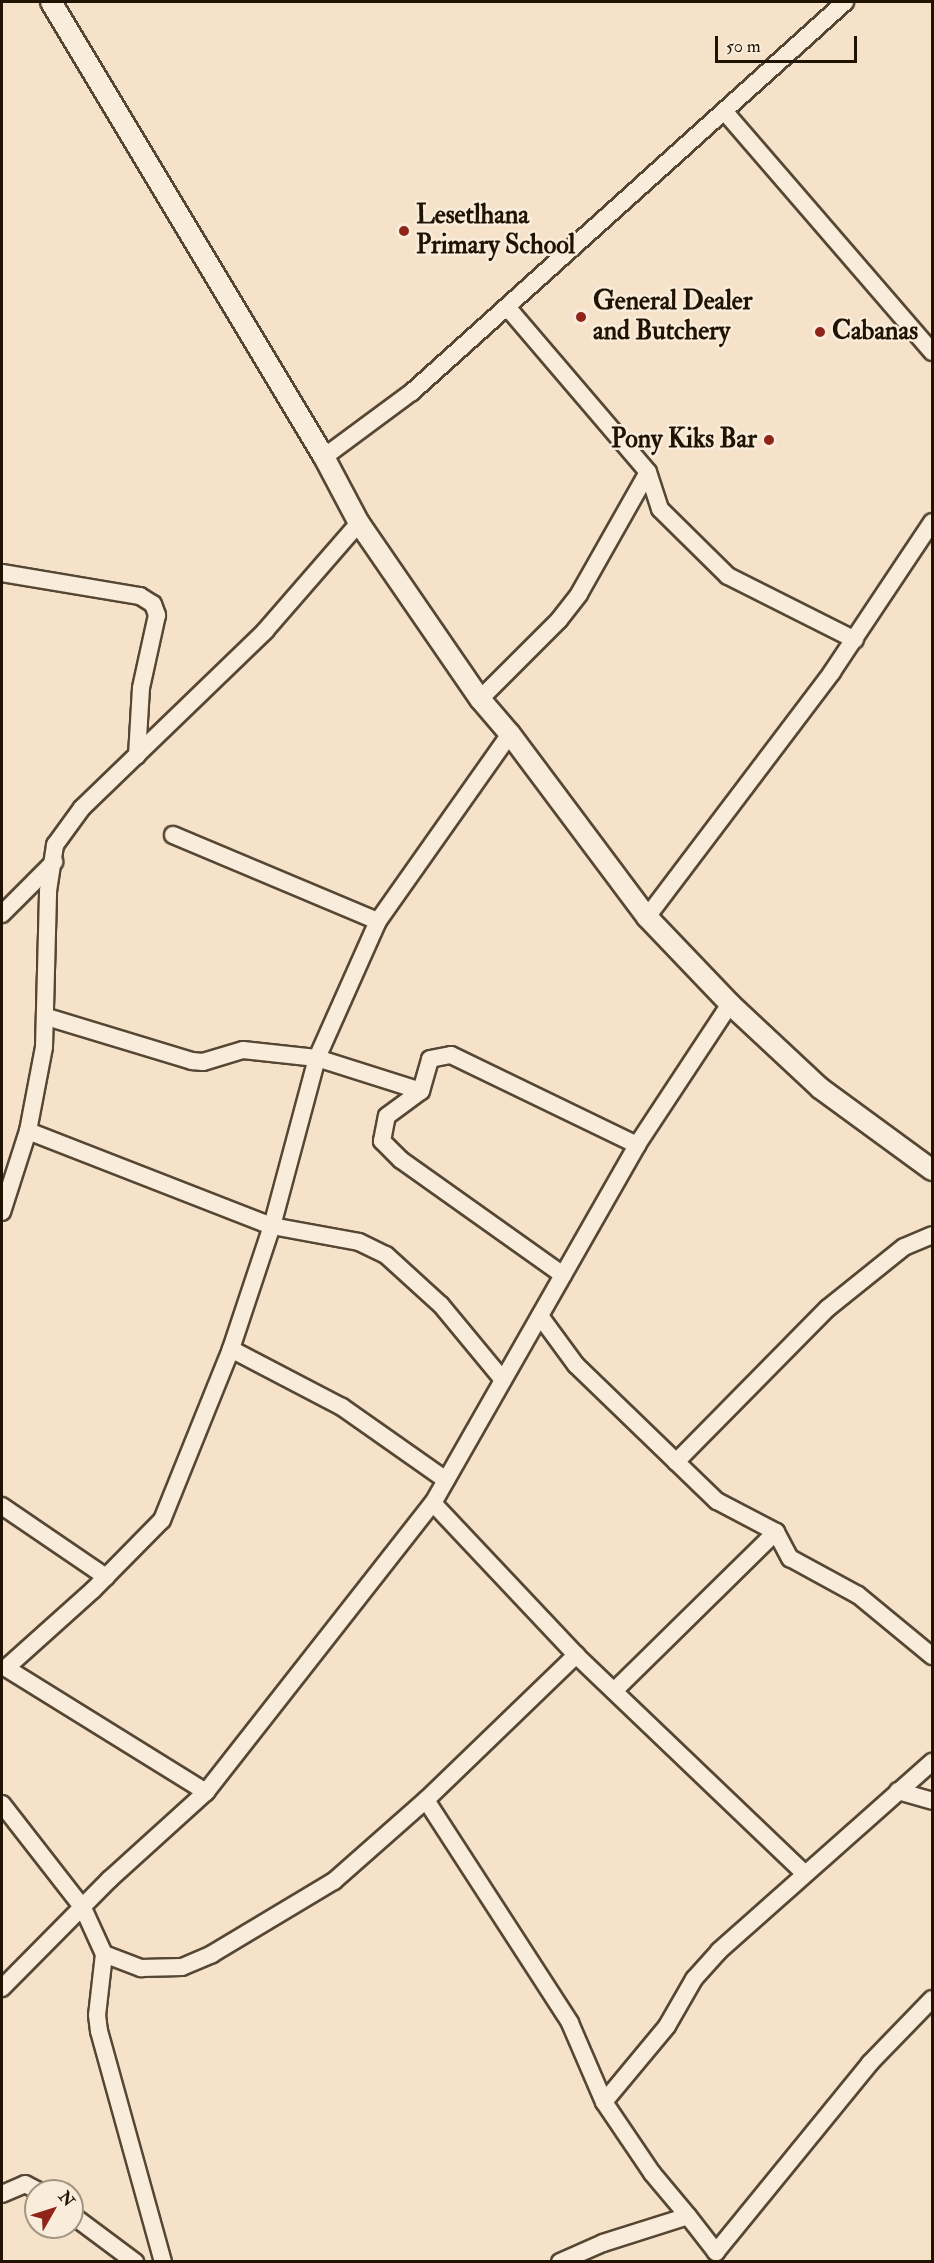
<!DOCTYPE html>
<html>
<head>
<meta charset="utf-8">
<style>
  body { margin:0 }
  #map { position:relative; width:934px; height:2263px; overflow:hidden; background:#f6e2c8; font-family:"IM FELL Double Pica",serif }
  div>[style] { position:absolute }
  .roads { filter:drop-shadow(2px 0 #564734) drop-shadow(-2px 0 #564734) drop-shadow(0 2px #564734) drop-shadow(0 -2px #564734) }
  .minor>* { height:16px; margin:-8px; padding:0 8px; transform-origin:8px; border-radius:8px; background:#f9ecdb }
  .tertiary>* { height:20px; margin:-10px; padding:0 10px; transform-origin:10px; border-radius:10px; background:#f9ecdb }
  .dots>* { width:16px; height:16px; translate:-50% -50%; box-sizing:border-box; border:3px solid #f9ecdb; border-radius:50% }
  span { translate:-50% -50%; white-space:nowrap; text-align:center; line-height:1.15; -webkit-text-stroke:5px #f9ecdb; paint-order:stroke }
  .poi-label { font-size:26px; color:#211302; font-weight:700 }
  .left { translate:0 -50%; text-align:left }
  .right { translate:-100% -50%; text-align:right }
  .frame { position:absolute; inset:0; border:3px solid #211302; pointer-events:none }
  .north { position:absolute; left:24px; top:2179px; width:60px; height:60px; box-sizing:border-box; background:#f9ecdb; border:2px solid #a39584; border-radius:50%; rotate:51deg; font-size:16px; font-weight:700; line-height:24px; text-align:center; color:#211302 }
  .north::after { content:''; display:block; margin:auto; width:21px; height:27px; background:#8f2418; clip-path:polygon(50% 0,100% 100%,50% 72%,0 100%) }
  .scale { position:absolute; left:715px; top:36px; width:142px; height:27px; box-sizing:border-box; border:3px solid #211302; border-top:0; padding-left:8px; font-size:18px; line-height:21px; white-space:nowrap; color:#211302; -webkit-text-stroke:4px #f9ecdb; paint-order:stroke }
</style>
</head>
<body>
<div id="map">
  <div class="roads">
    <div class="minor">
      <i style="left:725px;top:112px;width:317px;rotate:49.2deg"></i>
      <i style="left:324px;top:457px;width:109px;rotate:-36.5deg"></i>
      <i style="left:412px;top:392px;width:583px;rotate:-42.01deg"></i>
      <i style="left:648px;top:472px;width:39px;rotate:72deg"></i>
      <i style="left:660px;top:509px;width:95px;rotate:44.6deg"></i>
      <i style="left:728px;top:576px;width:142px;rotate:26.7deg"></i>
      <i style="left:2px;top:573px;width:140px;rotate:9.5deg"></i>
      <i style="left:140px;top:596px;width:15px;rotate:32deg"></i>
      <i style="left:153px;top:604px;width:12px;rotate:70deg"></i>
      <i style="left:157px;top:615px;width:75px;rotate:102.4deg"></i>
      <i style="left:141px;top:688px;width:68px;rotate:93.4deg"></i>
      <i style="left:480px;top:699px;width:112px;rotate:-45deg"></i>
      <i style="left:559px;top:620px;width:33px;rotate:-52deg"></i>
      <i style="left:579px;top:594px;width:140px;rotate:-60.5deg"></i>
      <i style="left:648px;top:472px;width:217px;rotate:-130.5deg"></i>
      <i style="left:173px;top:835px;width:222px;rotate:22.8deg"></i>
      <i style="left:2px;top:914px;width:74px;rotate:-45deg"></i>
      <i style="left:647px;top:917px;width:307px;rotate:-52.9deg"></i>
      <i style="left:832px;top:672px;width:180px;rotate:-56.3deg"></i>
      <i style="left:47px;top:1017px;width:152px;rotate:16.9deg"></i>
      <i style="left:192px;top:1061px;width:11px;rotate:5deg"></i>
      <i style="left:203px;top:1062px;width:42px;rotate:-16.7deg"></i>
      <i style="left:243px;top:1050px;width:74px;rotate:6.2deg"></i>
      <i style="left:317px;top:1058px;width:109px;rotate:17.6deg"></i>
      <i style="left:28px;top:1131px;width:262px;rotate:21.3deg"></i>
      <i style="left:272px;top:1226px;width:88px;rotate:10.4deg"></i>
      <i style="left:359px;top:1242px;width:30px;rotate:26deg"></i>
      <i style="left:386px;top:1255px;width:74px;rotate:42.3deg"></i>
      <i style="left:441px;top:1305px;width:97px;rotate:50.4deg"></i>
      <i style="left:2px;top:1212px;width:85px;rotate:-72.2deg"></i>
      <i style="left:28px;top:1131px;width:86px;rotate:-79.2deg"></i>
      <i style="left:44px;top:1047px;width:156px;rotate:-88.5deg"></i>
      <i style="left:48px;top:891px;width:47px;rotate:-81.3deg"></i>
      <i style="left:55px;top:845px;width:46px;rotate:-53.9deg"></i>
      <i style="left:82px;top:808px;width:255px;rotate:-44deg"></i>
      <i style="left:265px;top:631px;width:143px;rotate:-49deg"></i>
      <i style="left:563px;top:1275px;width:199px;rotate:-144.6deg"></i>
      <i style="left:401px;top:1160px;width:27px;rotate:-135deg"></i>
      <i style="left:382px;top:1141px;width:25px;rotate:-79deg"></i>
      <i style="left:387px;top:1116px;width:42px;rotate:-36.3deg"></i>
      <i style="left:421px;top:1091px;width:33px;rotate:-74deg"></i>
      <i style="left:430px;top:1059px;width:21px;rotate:-11deg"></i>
      <i style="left:451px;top:1055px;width:207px;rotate:25.8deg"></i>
      <i style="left:540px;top:1316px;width:61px;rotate:53.7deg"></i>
      <i style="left:576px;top:1365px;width:196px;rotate:44deg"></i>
      <i style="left:717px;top:1501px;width:67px;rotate:27.7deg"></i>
      <i style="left:776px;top:1532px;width:30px;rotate:62deg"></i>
      <i style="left:790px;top:1558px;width:77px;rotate:28.6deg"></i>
      <i style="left:858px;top:1595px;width:96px;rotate:39.5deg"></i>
      <i style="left:231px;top:1349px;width:130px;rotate:-71.6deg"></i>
      <i style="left:272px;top:1226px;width:174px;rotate:-75deg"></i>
      <i style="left:317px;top:1058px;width:150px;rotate:-66deg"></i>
      <i style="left:378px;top:921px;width:229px;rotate:-54.8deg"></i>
      <i style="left:676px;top:1462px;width:216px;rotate:-45.4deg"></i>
      <i style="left:828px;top:1308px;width:97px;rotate:-38.8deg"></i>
      <i style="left:904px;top:1247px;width:30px;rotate:-23deg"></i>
      <i style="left:433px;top:1503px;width:209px;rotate:46.7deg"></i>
      <i style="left:576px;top:1655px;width:314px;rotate:43.7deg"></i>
      <i style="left:2px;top:1506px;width:126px;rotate:34.3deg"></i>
      <i style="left:614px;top:1691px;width:227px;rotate:-44.5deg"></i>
      <i style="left:898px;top:1791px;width:35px;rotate:16deg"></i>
      <i style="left:206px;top:1792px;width:235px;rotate:-148.2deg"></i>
      <i style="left:6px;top:1668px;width:117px;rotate:-41.9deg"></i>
      <i style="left:93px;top:1590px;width:98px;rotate:-45.4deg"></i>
      <i style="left:162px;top:1520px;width:184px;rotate:-68deg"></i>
      <i style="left:231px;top:1349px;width:125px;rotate:27.6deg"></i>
      <i style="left:342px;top:1407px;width:127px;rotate:35.1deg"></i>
      <i style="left:426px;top:1800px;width:265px;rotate:57.1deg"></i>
      <i style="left:570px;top:2023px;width:86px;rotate:66.7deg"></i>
      <i style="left:604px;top:2102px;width:86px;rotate:55.9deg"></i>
      <i style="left:652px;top:2173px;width:56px;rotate:50.1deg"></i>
      <i style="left:2px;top:1804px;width:132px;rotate:52.1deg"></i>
      <i style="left:83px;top:1908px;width:51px;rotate:65.5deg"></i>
      <i style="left:104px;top:1954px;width:61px;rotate:96.5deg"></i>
      <i style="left:97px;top:2015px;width:16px;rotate:83deg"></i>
      <i style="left:99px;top:2031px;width:240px;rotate:74.5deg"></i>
      <i style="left:104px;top:1954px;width:40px;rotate:21deg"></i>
      <i style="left:141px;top:1968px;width:41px;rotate:-1.4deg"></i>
      <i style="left:182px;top:1967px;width:33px;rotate:-23deg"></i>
      <i style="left:212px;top:1954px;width:142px;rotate:-30.9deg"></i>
      <i style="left:334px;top:1881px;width:123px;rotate:-41.4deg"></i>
      <i style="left:426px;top:1800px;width:209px;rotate:-44deg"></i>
      <i style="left:2px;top:1988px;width:153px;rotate:-45.3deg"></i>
      <i style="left:110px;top:1879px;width:130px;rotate:-42.2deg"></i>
      <i style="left:206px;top:1792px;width:367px;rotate:-51.9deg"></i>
      <i style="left:433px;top:1503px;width:412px;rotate:-60.3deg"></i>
      <i style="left:637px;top:1145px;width:169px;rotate:-56.6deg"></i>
      <i style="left:604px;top:2102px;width:99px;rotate:-50.3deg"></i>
      <i style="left:667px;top:2026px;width:54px;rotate:-60.1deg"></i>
      <i style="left:694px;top:1979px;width:38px;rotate:-48deg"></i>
      <i style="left:719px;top:1951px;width:285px;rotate:-41.6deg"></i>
      <i style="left:2px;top:2194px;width:25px;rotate:-23deg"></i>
      <i style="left:25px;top:2184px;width:16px;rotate:27deg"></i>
      <i style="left:72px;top:2215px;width:79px;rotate:36.7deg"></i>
      <i style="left:560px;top:2262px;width:47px;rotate:-23.8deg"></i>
      <i style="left:603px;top:2243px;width:89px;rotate:-17.6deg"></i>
      <i style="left:688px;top:2216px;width:46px;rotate:52.1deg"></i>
      <i style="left:716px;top:2252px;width:244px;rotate:-50.8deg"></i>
      <i style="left:870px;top:2063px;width:89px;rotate:-45.9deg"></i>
    </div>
    <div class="tertiary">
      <i style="left:51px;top:2px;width:531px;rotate:59.04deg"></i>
      <i style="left:324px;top:457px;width:75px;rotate:62.1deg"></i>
      <i style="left:359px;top:523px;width:214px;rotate:55.5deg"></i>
      <i style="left:480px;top:699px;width:46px;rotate:49.4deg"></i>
      <i style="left:510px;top:734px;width:229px;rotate:53.2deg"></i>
      <i style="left:647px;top:917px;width:120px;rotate:46.3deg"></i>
      <i style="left:730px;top:1004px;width:123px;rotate:43deg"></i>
      <i style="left:820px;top:1088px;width:139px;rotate:36.2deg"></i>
    </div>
  </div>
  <div class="dots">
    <i style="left:404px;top:231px;background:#8f2418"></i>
    <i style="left:581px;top:317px;background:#8f2418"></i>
    <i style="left:820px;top:332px;background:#8f2418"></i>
    <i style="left:769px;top:440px;background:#8f2418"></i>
  </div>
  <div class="poi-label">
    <span class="left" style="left:416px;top:231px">Lesetlhana<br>Primary School</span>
    <span class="left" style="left:593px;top:317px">General Dealer<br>and Butchery</span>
    <span class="left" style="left:832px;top:332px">Cabanas</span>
    <span class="right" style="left:757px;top:440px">Pony Kiks Bar</span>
  </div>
  <div class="frame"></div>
  <div class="north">N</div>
  <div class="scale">50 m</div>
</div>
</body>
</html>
